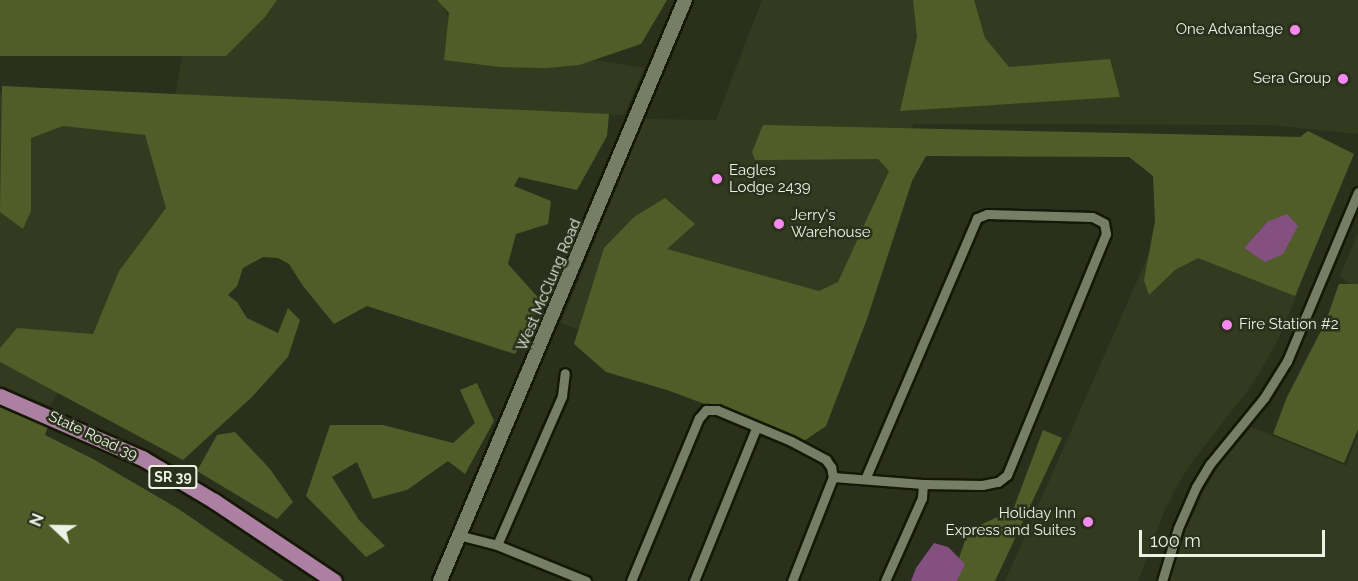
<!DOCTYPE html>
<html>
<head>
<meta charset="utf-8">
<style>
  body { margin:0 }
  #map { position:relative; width:1358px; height:581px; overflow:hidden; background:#2b301c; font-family:Raleway,sans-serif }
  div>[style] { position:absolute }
  .built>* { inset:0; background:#343a1f }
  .green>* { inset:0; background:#515d29 }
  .water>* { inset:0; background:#845080 }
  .roads { filter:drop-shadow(2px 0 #141805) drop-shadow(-2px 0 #141805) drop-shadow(0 2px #141805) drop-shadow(0 -2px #141805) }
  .street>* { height:9px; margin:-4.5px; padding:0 4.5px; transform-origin:4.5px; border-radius:4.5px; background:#777e66 }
  .secondary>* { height:14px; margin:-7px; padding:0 7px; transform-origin:7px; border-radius:7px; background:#777e66 }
  .primary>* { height:15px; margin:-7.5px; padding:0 7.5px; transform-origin:7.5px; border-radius:7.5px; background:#ac80a2 }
  .dots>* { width:16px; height:16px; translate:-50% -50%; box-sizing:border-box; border:3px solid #2b301c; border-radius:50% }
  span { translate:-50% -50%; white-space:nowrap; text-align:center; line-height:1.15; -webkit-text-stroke:5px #2b301c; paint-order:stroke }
  .shield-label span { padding:2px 4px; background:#2b301c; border:2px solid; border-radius:4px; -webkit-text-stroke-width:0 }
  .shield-label { font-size:14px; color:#eef2e5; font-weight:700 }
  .poi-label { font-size:15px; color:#eef2e5 }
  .right { translate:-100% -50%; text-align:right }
  .left { translate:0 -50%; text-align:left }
  .street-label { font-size:15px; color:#eef2e5 }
  .north { position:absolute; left:24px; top:497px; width:60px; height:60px; -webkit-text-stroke:4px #2b301c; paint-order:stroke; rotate:292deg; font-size:16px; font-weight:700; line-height:24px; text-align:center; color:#eef2e5 }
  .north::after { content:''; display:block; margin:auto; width:21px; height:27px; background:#eef2e5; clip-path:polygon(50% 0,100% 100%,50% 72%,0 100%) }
  .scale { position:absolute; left:1139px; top:530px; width:186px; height:27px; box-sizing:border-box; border:3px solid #eef2e5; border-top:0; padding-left:8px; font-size:18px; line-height:21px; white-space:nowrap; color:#eef2e5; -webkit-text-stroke:4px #2b301c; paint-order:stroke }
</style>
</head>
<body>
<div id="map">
  <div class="built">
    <i style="clip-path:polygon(191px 0,441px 0,463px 56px,603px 61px,644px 68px,624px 115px,174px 105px)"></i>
    <i style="clip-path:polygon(762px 0,1358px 0,1358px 134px,1271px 125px,913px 124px,909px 151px,797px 413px,561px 323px,645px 119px,716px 120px)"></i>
    <i style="clip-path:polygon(0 94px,126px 102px,175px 193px,50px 406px,0 385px)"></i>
    <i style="clip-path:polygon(1159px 231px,1301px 284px,1278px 340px,1252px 385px,1195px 458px,1178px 484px,1164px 512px,1138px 581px,1005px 581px)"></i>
    <i style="clip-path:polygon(1358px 233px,1358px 291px,1340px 276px)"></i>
    <i style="clip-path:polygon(1251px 427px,1346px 466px,1358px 435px,1358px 581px,1169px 581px,1184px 533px,1204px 490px,1223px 459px)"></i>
  </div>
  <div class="green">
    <i style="clip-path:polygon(0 0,277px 0,265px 17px,226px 56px,0 56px)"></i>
    <i style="clip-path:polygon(437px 0,667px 0,641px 44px,579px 65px,546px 68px,500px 67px,444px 60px,449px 13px)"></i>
    <i style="clip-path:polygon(913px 0,974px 0,985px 38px,1009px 67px,1110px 59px,1120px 97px,900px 111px,917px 37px)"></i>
    <i style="clip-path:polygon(2px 86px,609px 114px,607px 136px,577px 190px,519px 177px,514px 186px,551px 201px,548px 224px,516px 234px,508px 264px,542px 302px,515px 354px,367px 306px,334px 324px,303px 286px,289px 264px,278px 258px,263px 257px,243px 268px,237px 286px,228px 295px,237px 302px,247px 318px,278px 333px,288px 308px,300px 320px,288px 357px,252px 397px,183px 460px,0 362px,0 348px,17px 328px,93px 334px,119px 271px,166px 208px,145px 135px,63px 126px,31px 138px,31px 211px,23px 229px,0 212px)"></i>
    <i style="clip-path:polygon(evenodd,763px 125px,1300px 137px,1308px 131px,1354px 154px,1295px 296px,1198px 258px,1175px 270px,1149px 295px,1144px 280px,1155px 221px,1153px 176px,1129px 157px,926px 156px,912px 181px,867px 319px,826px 426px,804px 441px,667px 390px,606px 372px,574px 344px,604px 248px,634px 217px,665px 198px,695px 224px,667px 249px,819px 291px,838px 282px,889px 171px,878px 159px,755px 160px,752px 152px,763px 125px,1267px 222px,1265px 261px,1244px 248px,1267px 222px)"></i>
    <i style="clip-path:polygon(1339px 284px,1358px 284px,1358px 429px,1344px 463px,1273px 434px,1287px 397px,1326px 321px)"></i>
    <i style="clip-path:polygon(477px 383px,494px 421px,465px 474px,448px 461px,407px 490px,373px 499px,357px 462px,332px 477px,359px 520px,385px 546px,366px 557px,306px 496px,330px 425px,383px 425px,453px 443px,475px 423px,460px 390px)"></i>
    <i style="clip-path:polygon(0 407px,48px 426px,45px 435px,93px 459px,177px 508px,284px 581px,0 581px)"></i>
    <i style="clip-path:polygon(1043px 430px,1062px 438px,995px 581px,957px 581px,964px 565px,959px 558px,966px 538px,978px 526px,1013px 510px)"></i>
    <i style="clip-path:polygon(235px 432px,270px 469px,293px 502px,277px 519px,197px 471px,217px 435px)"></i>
  </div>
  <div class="water">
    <i style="clip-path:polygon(1287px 214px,1298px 226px,1283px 254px,1265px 262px,1244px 248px,1267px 222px)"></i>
    <i style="clip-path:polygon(934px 543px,948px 547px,965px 564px,957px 581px,911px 581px,916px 568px)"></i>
  </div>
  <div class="roads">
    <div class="street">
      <i style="left:833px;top:477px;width:90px;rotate:4.4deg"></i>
      <i style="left:923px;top:484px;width:59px;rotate:1deg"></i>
      <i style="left:982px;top:485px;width:16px;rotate:-11deg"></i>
      <i style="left:998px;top:482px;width:11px;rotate:-38deg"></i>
      <i style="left:1007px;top:475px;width:261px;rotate:-67.7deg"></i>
      <i style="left:1106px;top:234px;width:11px;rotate:-100deg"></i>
      <i style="left:1104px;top:223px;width:13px;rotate:-153deg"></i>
      <i style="left:1092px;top:217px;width:105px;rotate:-178.4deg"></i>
      <i style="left:987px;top:214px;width:11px;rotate:158deg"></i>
      <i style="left:977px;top:218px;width:284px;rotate:113.2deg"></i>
      <i style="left:458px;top:535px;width:40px;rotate:14.4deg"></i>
      <i style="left:497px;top:545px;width:96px;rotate:22deg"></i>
      <i style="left:497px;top:545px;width:163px;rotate:-66.4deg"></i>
      <i style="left:562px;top:396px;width:23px;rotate:-83deg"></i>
      <i style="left:631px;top:581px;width:177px;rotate:-67.4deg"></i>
      <i style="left:699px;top:418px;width:11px;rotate:-49deg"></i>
      <i style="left:706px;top:410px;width:11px"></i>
      <i style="left:717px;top:410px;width:80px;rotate:22.7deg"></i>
      <i style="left:791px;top:441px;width:40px;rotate:28deg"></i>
      <i style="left:826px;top:460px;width:9px;rotate:54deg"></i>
      <i style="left:831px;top:467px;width:10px;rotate:79deg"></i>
      <i style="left:833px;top:477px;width:112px;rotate:111.5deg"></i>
      <i style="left:694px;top:581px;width:165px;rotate:-67.9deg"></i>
      <i style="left:885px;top:581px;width:91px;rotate:-66deg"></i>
      <i style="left:922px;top:498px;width:14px;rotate:-86deg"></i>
      <i style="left:1162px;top:581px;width:55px;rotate:-73.2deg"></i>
      <i style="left:1178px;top:528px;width:45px;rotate:-66.3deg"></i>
      <i style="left:1196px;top:487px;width:27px;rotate:-59deg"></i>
      <i style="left:1210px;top:464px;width:85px;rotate:-50.7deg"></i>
      <i style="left:1264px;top:398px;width:44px;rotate:-58.1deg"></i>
      <i style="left:1287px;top:361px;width:183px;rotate:-67.2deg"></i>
    </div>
    <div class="secondary">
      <i style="left:440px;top:581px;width:631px;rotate:-67.14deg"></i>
    </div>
    <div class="primary">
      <i style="left:0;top:396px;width:155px;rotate:23.6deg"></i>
      <i style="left:142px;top:458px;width:84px;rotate:30.8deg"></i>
      <i style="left:214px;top:501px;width:144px;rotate:33.7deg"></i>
    </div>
  </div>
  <div class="dots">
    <i style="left:1295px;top:30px;background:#f589ef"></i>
    <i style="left:1343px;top:79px;background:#f589ef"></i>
    <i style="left:717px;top:179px;background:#f589ef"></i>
    <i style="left:779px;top:224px;background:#f589ef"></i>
    <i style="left:1227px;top:325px;background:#f589ef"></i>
    <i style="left:1088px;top:522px;background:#f589ef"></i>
  </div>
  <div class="shield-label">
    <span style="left:173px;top:477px">SR 39</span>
  </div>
  <div class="poi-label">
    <span class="right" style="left:1283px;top:30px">One Advantage</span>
    <span class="right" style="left:1331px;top:79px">Sera Group</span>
    <span class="left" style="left:729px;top:179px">Eagles<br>Lodge 2439</span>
    <span class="left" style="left:791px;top:224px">Jerry's<br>Warehouse</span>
    <span class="left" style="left:1239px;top:325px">Fire Station #2</span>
    <span class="right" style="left:1076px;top:522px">Holiday Inn<br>Express and Suites</span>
  </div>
  <div class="street-label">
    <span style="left:549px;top:285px;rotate:-67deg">West McClung Road</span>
    <span style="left:93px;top:436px;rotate:25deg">State Road 39</span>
  </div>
  <div class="north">N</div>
  <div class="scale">100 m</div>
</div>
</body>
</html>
